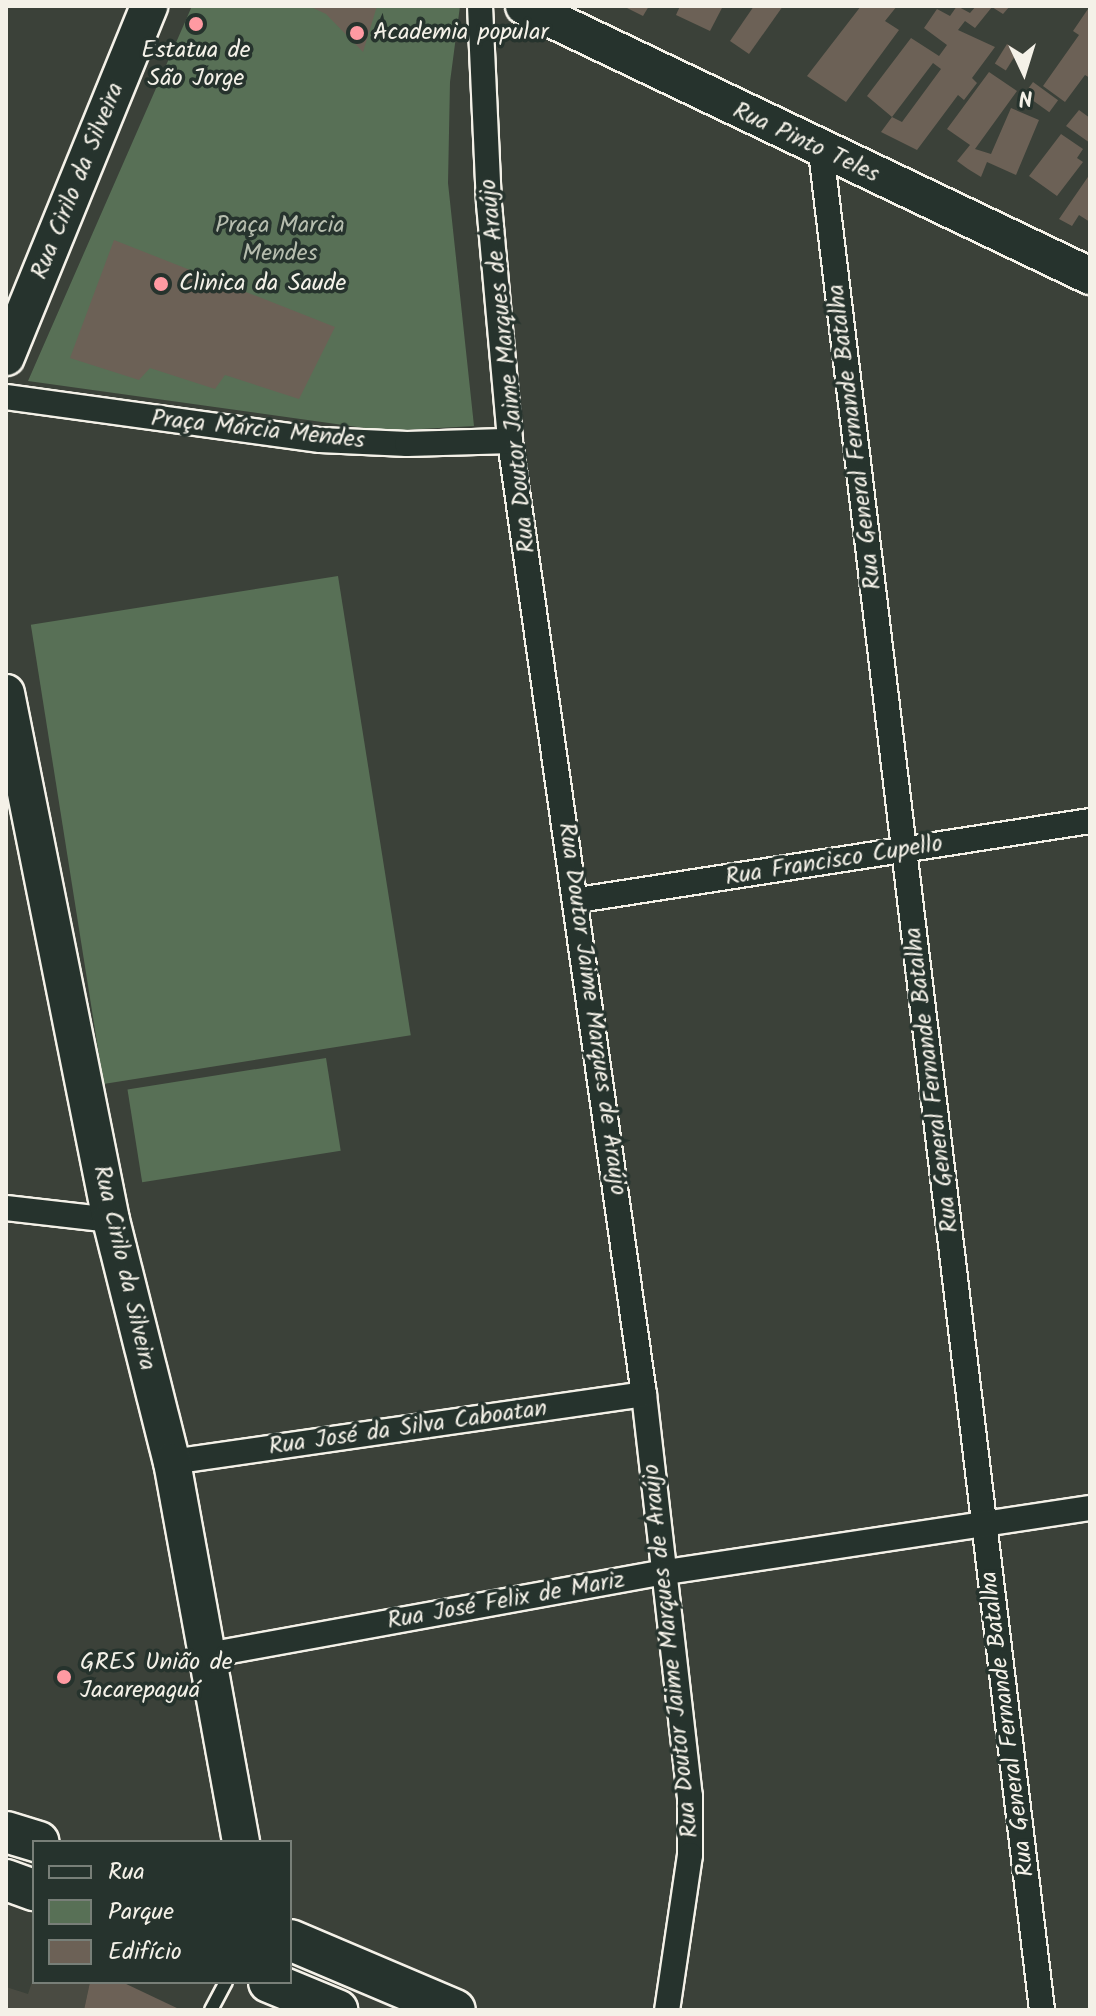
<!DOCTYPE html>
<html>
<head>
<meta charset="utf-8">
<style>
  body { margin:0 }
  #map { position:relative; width:1096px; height:2016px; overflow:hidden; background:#3b4139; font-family:Kalam,sans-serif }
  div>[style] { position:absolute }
  .built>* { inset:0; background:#4a4b42 }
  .green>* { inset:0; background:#587056; transform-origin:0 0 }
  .building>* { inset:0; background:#6c6156; transform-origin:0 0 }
  .roads { filter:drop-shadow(2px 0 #f4f1e8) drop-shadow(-2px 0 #f4f1e8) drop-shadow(0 2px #f4f1e8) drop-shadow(0 -2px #f4f1e8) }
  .lane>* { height:12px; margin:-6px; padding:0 6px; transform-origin:6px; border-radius:6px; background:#26332d }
  .street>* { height:24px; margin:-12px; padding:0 12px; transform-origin:12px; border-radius:12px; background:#26332d }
  .secondary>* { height:36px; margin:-18px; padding:0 18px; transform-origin:18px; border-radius:18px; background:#26332d }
  .primary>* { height:40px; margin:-20px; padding:0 20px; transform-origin:20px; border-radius:20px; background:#26332d }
  .dots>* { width:22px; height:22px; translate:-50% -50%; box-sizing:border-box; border:4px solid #26332d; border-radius:50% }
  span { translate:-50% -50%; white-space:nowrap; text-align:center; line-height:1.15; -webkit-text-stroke:7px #26332d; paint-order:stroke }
  .poi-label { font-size:24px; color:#f4f1e8 }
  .left { translate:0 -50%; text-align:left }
  .street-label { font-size:24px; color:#f4f1e8 }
  .park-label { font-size:24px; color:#b6bdae }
  .frame { position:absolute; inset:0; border:8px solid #f4f1e8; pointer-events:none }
  .legend { position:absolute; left:32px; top:1840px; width:260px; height:144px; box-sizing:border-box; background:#26332d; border:2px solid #787f78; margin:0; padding:10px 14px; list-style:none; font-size:24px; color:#f4f1e8 }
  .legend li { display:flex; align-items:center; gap:16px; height:40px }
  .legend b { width:40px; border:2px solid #787f78 }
  .north { position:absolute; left:984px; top:32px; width:80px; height:80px; -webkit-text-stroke:6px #26332d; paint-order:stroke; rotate:176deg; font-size:22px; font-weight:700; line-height:32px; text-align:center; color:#f4f1e8 }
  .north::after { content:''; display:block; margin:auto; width:28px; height:36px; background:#f4f1e8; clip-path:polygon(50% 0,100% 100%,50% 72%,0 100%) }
</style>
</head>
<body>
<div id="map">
  <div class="built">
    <i style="clip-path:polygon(34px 1976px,34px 1982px,90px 1982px,84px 2010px,6px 2010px,6px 1987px,28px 1994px)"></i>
  </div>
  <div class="green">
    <i style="clip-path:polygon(192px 6px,460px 6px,450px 82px,448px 183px,474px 426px,386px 431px,28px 381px)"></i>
    <i style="left:338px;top:576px;width:465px;height:311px;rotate:81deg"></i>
    <i style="left:326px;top:1058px;width:94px;height:201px;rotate:81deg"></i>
  </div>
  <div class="building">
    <i style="clip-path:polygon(309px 6px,377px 6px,363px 52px,326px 14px)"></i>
    <i style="clip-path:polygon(623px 6px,649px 6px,643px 16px)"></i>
    <i style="clip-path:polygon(680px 6px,723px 6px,710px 31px,676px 15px)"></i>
    <i style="clip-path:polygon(754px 6px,783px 6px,749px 54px,730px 41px)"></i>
    <i style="clip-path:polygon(861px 6px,897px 6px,885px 21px,899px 30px,846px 102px,807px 76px)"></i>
    <i style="clip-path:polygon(957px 6px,970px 13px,976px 6px,1010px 6px,1003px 14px,992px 7px,975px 28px,965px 21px,958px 30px,995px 47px,972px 78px,977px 83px,964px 100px,958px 95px,917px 150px,881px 132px,892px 117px,902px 122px,941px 69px,933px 63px,892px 117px,867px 96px,911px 38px,939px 56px,947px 45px,924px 28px,937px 9px,950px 16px)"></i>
    <i style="clip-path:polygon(1090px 6px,1090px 78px,1085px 75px,1065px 102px,1043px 86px,1079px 35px,1073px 31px)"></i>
    <i style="left:1007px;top:44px;width:13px;height:23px;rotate:32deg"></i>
    <i style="clip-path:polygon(989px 72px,1017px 91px,975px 149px,991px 154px,1011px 108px,1039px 120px,1016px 175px,987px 162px,981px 177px,968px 169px,957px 161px,970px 145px,947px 129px)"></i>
    <i style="left:1033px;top:82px;width:31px;height:15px;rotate:36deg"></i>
    <i style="clip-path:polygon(1079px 110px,1090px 118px,1090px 143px,1066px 126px)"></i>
    <i style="clip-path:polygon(1061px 134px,1083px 149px,1077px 158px,1083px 162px,1057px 196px,1029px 176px)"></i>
    <i style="clip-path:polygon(1090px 174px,1090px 222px,1079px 215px,1072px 226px,1059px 219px)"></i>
    <i style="clip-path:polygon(114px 240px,335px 327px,299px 399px,225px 375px,215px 389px,150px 368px,139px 380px,70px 358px)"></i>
    <i style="clip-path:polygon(90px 1982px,122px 1982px,181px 2010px,84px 2010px)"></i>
  </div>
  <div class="roads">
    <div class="lane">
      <i style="left:211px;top:2010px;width:32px;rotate:-62deg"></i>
    </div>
    <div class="street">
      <i style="left:480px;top:6px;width:198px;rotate:87.4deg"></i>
      <i style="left:489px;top:204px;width:238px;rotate:84.9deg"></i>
      <i style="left:510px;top:441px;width:962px;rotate:82deg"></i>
      <i style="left:644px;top:1394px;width:405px;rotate:83.5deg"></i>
      <i style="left:690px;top:1796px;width:59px;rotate:90deg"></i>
      <i style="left:690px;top:1855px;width:157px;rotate:98.4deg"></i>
      <i style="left:821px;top:151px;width:1872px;rotate:83.22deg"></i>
      <i style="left:6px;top:397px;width:317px;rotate:7.8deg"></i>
      <i style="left:320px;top:440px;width:87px;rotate:2.6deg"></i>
      <i style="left:407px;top:444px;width:103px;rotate:-1.7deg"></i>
      <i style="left:578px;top:900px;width:518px;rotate:-8.77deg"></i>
      <i style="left:6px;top:1208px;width:106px;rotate:6.5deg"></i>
      <i style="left:172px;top:1462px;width:477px;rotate:-8.2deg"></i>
      <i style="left:208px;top:1655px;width:465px;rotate:-10.3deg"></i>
      <i style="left:666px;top:1572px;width:429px;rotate:-8.6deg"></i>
    </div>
    <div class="secondary">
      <i style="left:524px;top:6px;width:627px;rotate:25.5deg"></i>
      <i style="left:6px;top:357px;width:379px;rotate:-67.8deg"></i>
      <i style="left:6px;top:693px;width:537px;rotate:78.73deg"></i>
      <i style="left:111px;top:1220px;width:250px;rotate:75.9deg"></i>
      <i style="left:172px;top:1462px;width:386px;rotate:79.7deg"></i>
    </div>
    <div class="primary">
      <i style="left:6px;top:1832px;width:34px;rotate:17deg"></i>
      <i style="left:6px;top:1880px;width:30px;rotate:20deg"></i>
      <i style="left:290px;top:1940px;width:179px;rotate:23deg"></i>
      <i style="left:269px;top:1982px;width:74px;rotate:22.4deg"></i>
    </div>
  </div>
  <div class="dots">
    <i style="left:196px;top:24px;background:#ff9aa2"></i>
    <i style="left:357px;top:33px;background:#ff9aa2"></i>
    <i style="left:161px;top:284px;background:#ff9aa2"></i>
    <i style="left:64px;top:1677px;background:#ff9aa2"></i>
  </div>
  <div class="poi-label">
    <span class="left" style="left:373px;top:33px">Academia popular</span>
    <span style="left:196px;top:65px">Estatua de<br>São Jorge</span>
    <span class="left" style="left:179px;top:284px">Clinica da Saude</span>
    <span class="left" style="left:80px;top:1677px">GRES União de<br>Jacarepaguá</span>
  </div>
  <div class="street-label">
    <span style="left:806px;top:143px;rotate:25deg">Rua Pinto Teles</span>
    <span style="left:78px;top:181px;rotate:-68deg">Rua Cirilo da Silveira</span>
    <span style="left:508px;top:366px;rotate:-96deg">Rua Doutor Jaime Marques de Araújo</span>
    <span style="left:258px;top:430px;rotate:6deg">Praça Márcia Mendes</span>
    <span style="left:855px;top:437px;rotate:-97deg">Rua General Fernande Batalha</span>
    <span style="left:834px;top:861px;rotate:-9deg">Rua Francisco Cupello</span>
    <span style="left:592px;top:1009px;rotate:82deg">Rua Doutor Jaime Marques de Araújo</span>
    <span style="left:932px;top:1080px;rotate:-97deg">Rua General Fernande Batalha</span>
    <span style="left:124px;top:1268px;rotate:77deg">Rua Cirilo da Silveira</span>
    <span style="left:408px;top:1428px;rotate:-8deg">Rua José da Silva Caboatan</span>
    <span style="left:506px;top:1601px;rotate:-10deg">Rua José Felix de Mariz</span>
    <span style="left:671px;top:1651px;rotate:-96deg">Rua Doutor Jaime Marques de Araújo</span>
    <span style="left:1008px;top:1724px;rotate:-97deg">Rua General Fernande Batalha</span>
  </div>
  <div class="park-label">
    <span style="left:280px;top:240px">Praça Marcia<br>Mendes</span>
  </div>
  <div class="frame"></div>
  <ul class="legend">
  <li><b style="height:10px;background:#26332d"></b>Rua</li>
  <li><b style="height:22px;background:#587056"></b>Parque</li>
  <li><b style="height:22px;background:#6c6156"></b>Edifício</li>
  </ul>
  <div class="north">N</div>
</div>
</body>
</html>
